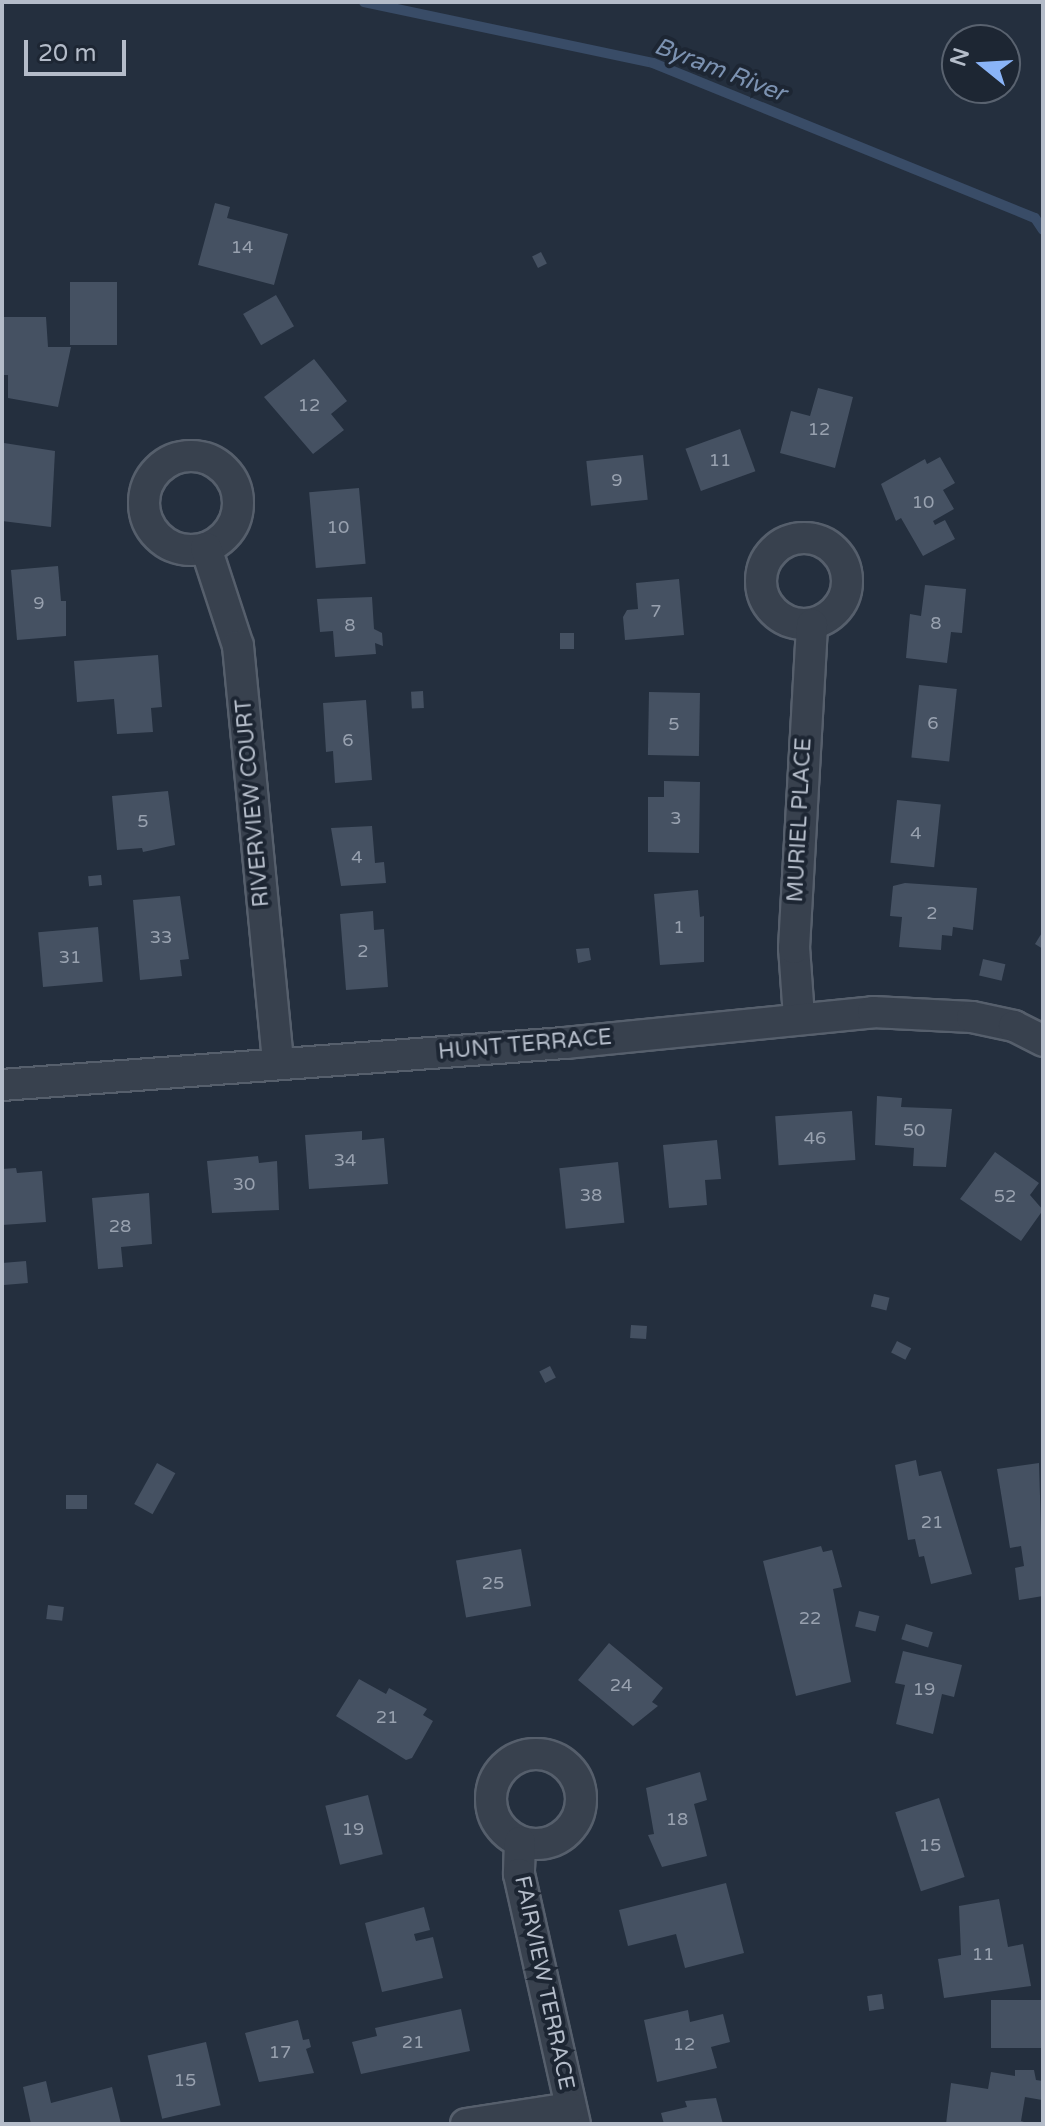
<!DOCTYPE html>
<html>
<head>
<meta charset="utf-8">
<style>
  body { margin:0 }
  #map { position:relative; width:1045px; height:2126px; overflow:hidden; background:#242f3e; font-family:"Varela Round",sans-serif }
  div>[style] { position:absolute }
  .stream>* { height:10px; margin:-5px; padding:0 5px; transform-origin:5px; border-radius:5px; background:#394c67 }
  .building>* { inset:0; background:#455162; transform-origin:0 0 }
  .roads { filter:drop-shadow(2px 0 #565f6c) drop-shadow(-2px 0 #565f6c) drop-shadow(0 2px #565f6c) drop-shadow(0 -2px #565f6c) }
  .street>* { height:30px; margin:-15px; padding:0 15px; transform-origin:15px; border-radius:15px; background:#38414e }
  .street>.ring { margin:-15px; padding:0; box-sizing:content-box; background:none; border:30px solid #38414e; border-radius:50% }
  span { translate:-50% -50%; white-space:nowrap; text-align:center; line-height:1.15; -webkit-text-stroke:8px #1d2633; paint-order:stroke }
  .number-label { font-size:18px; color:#98a1af }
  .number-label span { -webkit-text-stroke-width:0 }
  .street-label { font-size:22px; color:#b4bcc9 }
  .water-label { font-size:24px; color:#7c92b1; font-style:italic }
  .frame { position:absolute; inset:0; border:4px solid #b4bcc9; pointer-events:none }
  .north { position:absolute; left:941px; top:24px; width:80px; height:80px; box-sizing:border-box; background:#1d2633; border:2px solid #59626f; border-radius:50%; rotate:288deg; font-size:22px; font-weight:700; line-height:32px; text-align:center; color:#b4bcc9 }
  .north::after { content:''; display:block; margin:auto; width:28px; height:36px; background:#8ab4f8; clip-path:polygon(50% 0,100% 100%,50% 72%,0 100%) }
  .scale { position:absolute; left:24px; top:40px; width:102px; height:36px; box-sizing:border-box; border:4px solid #b4bcc9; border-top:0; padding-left:10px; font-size:24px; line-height:28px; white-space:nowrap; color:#b4bcc9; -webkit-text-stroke:6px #1d2633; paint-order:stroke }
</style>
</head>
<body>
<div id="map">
  <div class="stream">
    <i style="left:364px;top:2px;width:295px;rotate:11.9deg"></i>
    <i style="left:653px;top:63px;width:412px;rotate:22.1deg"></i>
    <i style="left:1035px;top:218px;width:14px;rotate:56deg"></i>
  </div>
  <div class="building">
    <i style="clip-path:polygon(215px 203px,230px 207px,227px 218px,288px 234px,274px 285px,198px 265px)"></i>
    <i style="left:541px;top:252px;width:13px;height:10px;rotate:63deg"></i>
    <i style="left:70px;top:282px;width:47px;height:63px"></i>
    <i style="left:276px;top:295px;width:36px;height:38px;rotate:60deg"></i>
    <i style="clip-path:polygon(2px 317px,46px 317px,48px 347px,71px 347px,58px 407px,8px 398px,8px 375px,2px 375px)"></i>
    <i style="clip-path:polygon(314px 359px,347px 401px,331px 414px,344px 430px,313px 454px,264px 397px)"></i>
    <i style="clip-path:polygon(818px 388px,853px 397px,835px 468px,780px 453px,791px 411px,810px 416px)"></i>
    <i style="left:740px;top:429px;width:45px;height:58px;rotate:70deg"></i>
    <i style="clip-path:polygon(4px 443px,55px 451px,51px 527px,2px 521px)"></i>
    <i style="left:643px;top:455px;width:45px;height:57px;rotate:84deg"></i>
    <i style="clip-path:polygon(940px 457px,955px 483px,943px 490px,954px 509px,933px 521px,935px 525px,945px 520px,955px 539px,923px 556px,901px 518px,896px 521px,881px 484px,925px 459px,927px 464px)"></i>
    <i style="left:359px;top:488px;width:76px;height:50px;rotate:85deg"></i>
    <i style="clip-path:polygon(58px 566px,61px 601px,66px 601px,66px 636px,17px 640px,11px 570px)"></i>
    <i style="clip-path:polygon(679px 579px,684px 635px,625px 640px,623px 617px,627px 610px,638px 609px,636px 583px)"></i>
    <i style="clip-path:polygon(925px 585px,966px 589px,962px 633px,951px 632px,947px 663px,906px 658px,910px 614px,921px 616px)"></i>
    <i style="clip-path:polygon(372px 597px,374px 629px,382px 633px,383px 646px,375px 643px,376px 654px,335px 657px,333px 631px,320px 632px,317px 599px)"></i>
    <i style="left:560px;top:633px;width:14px;height:16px"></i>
    <i style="clip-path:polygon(158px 655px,162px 707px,151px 708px,153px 732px,117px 734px,114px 699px,77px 702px,74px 661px)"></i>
    <i style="left:919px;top:685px;width:38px;height:73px;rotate:6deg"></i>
    <i style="left:423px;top:691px;width:17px;height:12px;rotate:87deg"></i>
    <i style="left:649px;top:692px;width:51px;height:63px;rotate:1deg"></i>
    <i style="clip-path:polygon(366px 700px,372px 780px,335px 783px,333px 751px,326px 752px,323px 703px)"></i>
    <i style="clip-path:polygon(664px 781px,700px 782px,699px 853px,648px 852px,648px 797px,664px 797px)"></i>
    <i style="clip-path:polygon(168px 791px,175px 845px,143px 852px,142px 848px,117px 850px,112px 796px)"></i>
    <i style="left:897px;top:800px;width:44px;height:63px;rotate:6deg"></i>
    <i style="clip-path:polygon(372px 826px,375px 863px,384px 862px,386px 883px,341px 886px,331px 828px)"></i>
    <i style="left:101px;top:875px;width:10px;height:13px;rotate:84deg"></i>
    <i style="clip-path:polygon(905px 883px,977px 888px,973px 930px,953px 927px,952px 936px,942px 935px,941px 950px,899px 947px,902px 917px,890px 916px,893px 886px)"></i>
    <i style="clip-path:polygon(698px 890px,700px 917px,704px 916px,704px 962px,660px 965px,654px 894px)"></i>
    <i style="clip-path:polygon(180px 896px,189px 959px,180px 960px,182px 976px,140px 980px,133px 900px)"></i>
    <i style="clip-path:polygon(373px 911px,374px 930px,384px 929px,388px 987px,346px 990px,340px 914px)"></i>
    <i style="left:98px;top:927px;width:55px;height:60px;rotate:85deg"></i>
    <i style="clip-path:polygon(1043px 931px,1043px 949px,1035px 944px)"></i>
    <i style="clip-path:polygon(589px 948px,591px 960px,578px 963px,576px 949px)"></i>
    <i style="left:983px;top:959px;width:23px;height:17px;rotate:13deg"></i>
    <i style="clip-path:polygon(877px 1096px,902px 1098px,901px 1107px,952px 1109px,946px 1167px,913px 1166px,914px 1148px,875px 1145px)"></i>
    <i style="left:852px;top:1111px;width:49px;height:77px;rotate:86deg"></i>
    <i style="clip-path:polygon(362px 1131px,362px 1140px,384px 1138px,388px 1184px,309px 1189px,305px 1135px)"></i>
    <i style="clip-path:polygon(717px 1140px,721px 1179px,705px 1180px,707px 1205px,669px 1208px,663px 1145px)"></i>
    <i style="clip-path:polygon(995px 1152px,1039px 1183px,1030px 1195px,1043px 1210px,1021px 1241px,960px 1199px)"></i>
    <i style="clip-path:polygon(258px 1156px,259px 1163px,277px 1161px,279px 1210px,212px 1213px,207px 1161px)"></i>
    <i style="left:618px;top:1162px;width:61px;height:59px;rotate:84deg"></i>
    <i style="clip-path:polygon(16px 1168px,17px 1173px,42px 1171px,46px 1222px,2px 1225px,2px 1169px)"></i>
    <i style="clip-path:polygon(149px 1193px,152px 1244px,121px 1247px,123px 1267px,98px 1269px,92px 1198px)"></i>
    <i style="left:26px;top:1261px;width:22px;height:24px;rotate:85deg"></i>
    <i style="left:874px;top:1294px;width:16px;height:13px;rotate:14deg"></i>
    <i style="left:631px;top:1325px;width:16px;height:13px;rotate:4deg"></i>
    <i style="left:897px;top:1341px;width:16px;height:13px;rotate:27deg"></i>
    <i style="left:550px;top:1366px;width:13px;height:12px;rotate:63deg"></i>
    <i style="clip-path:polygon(916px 1460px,919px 1476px,941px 1471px,972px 1574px,931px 1584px,924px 1556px,919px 1557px,915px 1539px,908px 1540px,895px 1465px)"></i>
    <i style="left:157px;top:1463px;width:21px;height:47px;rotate:29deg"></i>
    <i style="clip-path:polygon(1039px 1463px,1043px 1596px,1019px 1600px,1015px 1568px,1024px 1566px,1021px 1546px,1010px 1548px,997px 1469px)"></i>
    <i style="left:87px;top:1495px;width:14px;height:21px;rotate:90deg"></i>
    <i style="clip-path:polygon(821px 1546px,823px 1552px,832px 1550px,842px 1587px,833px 1589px,851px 1682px,796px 1696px,763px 1561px)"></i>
    <i style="left:521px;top:1549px;width:58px;height:66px;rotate:80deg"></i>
    <i style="left:48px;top:1605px;width:16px;height:14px;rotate:7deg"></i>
    <i style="left:859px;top:1611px;width:21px;height:16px;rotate:14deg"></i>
    <i style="left:906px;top:1624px;width:28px;height:16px;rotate:17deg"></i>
    <i style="clip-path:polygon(609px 1643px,663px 1688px,652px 1702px,658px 1706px,633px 1726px,578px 1680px)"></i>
    <i style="clip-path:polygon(903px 1651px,962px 1665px,954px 1697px,942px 1694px,933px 1734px,896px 1724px,905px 1685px,895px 1683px)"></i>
    <i style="clip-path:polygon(359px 1679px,386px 1694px,389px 1688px,427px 1709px,423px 1715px,433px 1721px,412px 1758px,406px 1760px,336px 1716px)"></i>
    <i style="clip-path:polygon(700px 1772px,707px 1800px,694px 1804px,707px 1856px,662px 1867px,648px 1835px,654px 1834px,646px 1788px)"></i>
    <i style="left:368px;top:1795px;width:61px;height:44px;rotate:76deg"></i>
    <i style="left:939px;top:1798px;width:83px;height:46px;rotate:72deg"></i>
    <i style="clip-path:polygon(726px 1883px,744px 1953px,685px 1968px,676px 1934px,628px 1946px,619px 1910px)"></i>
    <i style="clip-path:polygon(999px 1899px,1008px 1947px,1023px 1944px,1031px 1986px,944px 1998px,938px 1959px,961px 1955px,959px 1906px)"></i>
    <i style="clip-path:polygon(424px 1907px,430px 1930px,414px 1934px,416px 1941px,433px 1937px,443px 1978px,382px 1992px,365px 1923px)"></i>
    <i style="left:882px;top:1994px;width:15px;height:15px;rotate:82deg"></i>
    <i style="left:1043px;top:2000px;width:48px;height:52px;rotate:90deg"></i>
    <i style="clip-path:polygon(461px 2009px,470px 2051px,361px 2074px,352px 2042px,377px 2036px,375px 2028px)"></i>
    <i style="clip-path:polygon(688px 2010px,690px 2022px,723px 2014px,730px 2042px,711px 2047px,717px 2068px,657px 2082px,644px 2020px)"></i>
    <i style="clip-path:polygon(298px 2020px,303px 2040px,309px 2039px,311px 2047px,306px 2049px,314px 2073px,259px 2082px,245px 2033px)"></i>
    <i style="left:206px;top:2042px;width:65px;height:60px;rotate:77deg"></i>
    <i style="clip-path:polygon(1015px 2070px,1034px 2070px,1036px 2080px,1043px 2081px,1042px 2100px,1025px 2097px,1021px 2121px,1030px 2124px,946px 2124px,951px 2083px,988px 2089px,991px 2072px,1015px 2076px)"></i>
    <i style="clip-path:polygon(46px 2081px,51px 2103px,112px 2087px,121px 2124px,31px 2124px,23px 2087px)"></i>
    <i style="clip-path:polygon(716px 2098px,723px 2124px,664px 2124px,661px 2113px,687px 2107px,685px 2101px)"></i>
  </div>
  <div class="roads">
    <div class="street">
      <i class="ring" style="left:144px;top:456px;width:64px;height:64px"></i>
      <i class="ring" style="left:761px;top:538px;width:56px;height:56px"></i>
      <i style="left:206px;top:548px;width:103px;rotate:71.9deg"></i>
      <i style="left:238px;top:646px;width:418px;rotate:84.5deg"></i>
      <i style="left:799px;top:1017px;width:69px;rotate:-94.1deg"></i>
      <i style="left:794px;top:948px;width:324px;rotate:-86.8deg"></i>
      <i style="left:2px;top:1085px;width:565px;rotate:-4.27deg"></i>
      <i style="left:565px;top:1043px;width:310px;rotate:-5.7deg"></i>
      <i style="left:873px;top:1012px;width:99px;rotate:2.9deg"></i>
      <i style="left:972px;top:1017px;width:43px;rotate:12.1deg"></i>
      <i style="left:1014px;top:1026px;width:33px;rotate:27deg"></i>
      <i class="ring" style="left:491px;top:1754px;width:60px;height:60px"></i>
      <i style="left:520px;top:1842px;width:32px;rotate:92deg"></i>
      <i style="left:519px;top:1874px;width:256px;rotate:77.4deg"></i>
      <i style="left:466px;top:2124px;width:105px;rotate:-8.7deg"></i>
    </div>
  </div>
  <div class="number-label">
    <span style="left:242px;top:247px">14</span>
    <span style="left:309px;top:405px">12</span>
    <span style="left:819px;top:429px">12</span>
    <span style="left:720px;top:460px">11</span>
    <span style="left:617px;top:480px">9</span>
    <span style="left:923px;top:502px">10</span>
    <span style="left:338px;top:527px">10</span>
    <span style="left:39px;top:603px">9</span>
    <span style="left:656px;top:611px">7</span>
    <span style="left:936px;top:623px">8</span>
    <span style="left:350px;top:625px">8</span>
    <span style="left:933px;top:723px">6</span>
    <span style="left:674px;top:724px">5</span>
    <span style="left:348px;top:740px">6</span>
    <span style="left:676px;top:818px">3</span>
    <span style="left:143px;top:821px">5</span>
    <span style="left:916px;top:833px">4</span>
    <span style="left:357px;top:857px">4</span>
    <span style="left:932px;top:913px">2</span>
    <span style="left:679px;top:927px">1</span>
    <span style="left:161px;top:937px">33</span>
    <span style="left:363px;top:951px">2</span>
    <span style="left:70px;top:957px">31</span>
    <span style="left:914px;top:1130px">50</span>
    <span style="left:815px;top:1138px">46</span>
    <span style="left:345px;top:1160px">34</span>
    <span style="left:244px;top:1184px">30</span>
    <span style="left:591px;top:1195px">38</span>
    <span style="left:1005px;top:1196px">52</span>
    <span style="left:120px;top:1226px">28</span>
    <span style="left:932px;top:1522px">21</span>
    <span style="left:493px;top:1583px">25</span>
    <span style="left:810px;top:1618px">22</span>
    <span style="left:621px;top:1685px">24</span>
    <span style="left:924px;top:1689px">19</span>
    <span style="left:387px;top:1717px">21</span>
    <span style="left:677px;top:1819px">18</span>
    <span style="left:353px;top:1829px">19</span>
    <span style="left:930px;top:1845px">15</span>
    <span style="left:983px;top:1954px">11</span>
    <span style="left:413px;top:2042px">21</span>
    <span style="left:684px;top:2044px">12</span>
    <span style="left:280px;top:2052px">17</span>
    <span style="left:185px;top:2080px">15</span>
  </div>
  <div class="street-label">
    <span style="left:253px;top:803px;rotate:-95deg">RIVERVIEW COURT</span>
    <span style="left:800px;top:820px;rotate:-87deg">MURIEL PLACE</span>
    <span style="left:525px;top:1045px;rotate:-5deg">HUNT TERRACE</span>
    <span style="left:544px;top:1983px;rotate:78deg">FAIRVIEW TERRACE</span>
  </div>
  <div class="water-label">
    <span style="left:720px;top:70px;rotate:21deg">Byram River</span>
  </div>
  <div class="frame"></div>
  <div class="north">N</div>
  <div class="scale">20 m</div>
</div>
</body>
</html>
